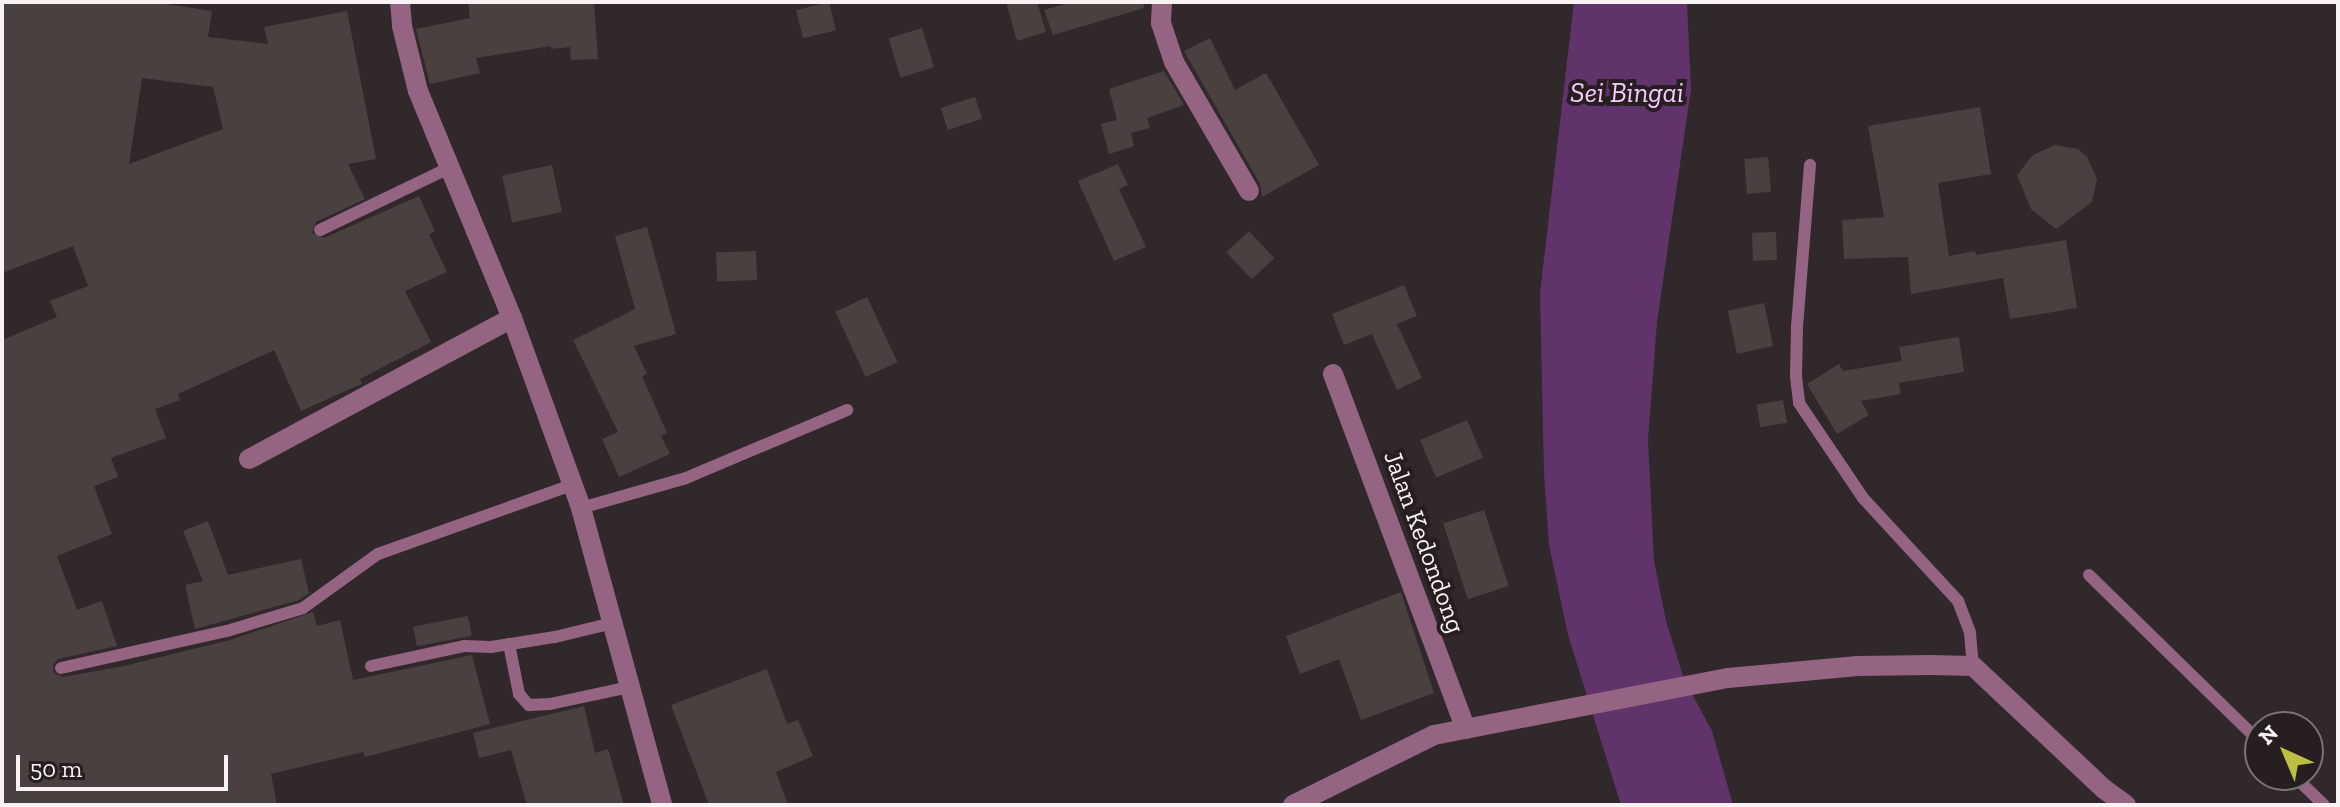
<!DOCTYPE html>
<html>
<head>
<meta charset="utf-8">
<style>
  body { margin:0 }
  #map { position:relative; width:2340px; height:807px; overflow:hidden; background:#30282a; font-family:"Zilla Slab",serif }
  div>[style] { position:absolute }
  .water>* { inset:0; background:#61336b }
  .building>* { inset:0; background:#49403f; transform-origin:0 0 }
  .service>* { height:12px; margin:-6px; padding:0 6px; transform-origin:6px; border-radius:6px; background:#946482 }
  .minor>* { height:20px; margin:-10px; padding:0 10px; transform-origin:10px; border-radius:10px; background:#946482 }
  span { translate:-50% -50%; white-space:nowrap; text-align:center; line-height:1.15; -webkit-text-stroke:8px #261e20; paint-order:stroke }
  .street-label { font-size:26px; color:#f8f2f3 }
  .water-label { font-size:28px; color:#f5cbfd; font-style:italic }
  .frame { position:absolute; inset:0; border:4px solid #f8f2f3; pointer-events:none }
  .north { position:absolute; left:2244px; top:711px; width:80px; height:80px; box-sizing:border-box; background:#261e20; border:2px solid #7a7374; border-radius:50%; rotate:316deg; font-size:22px; font-weight:700; line-height:32px; text-align:center; color:#f8f2f3 }
  .north::after { content:''; display:block; margin:auto; width:28px; height:36px; background:#bcbf43; clip-path:polygon(50% 0,100% 100%,50% 72%,0 100%) }
  .scale { position:absolute; left:16px; top:755px; width:212px; height:36px; box-sizing:border-box; border:4px solid #f8f2f3; border-top:0; padding-left:10px; font-size:24px; line-height:28px; white-space:nowrap; color:#f8f2f3; -webkit-text-stroke:6px #261e20; paint-order:stroke }
</style>
</head>
<body>
<div id="map">
  <div class="water">
    <i style="clip-path:polygon(1574px 2px,1687px 2px,1691px 89px,1657px 322px,1648px 440px,1654px 561px,1666px 621px,1684px 679px,1712px 731px,1733px 805px,1621px 805px,1568px 635px,1549px 545px,1544px 474px,1540px 293px)"></i>
  </div>
  <div class="building">
    <i style="clip-path:polygon(evenodd,2px 2px,153px 2px,212px 11px,208px 37px,268px 44px,264px 27px,347px 11px,376px 159px,348px 164px,365px 199px,316px 222px,312px 233px,324px 238px,419px 196px,435px 231px,429px 234px,447px 272px,405px 291px,431px 342px,360px 379px,362px 384px,359px 385px,301px 411px,274px 350px,178px 394px,180px 400px,155px 409px,166px 438px,111px 458px,118px 477px,94px 486px,112px 534px,57px 556px,77px 610px,102px 601px,117px 646px,58px 659px,53px 665px,54px 673px,63px 677px,124px 666px,230px 640px,313px 612px,317px 626px,340px 620px,353px 680px,472px 655px,490px 724px,365px 757px,363px 752px,271px 774px,277px 805px,2px 805px,2px 340px,57px 317px,50px 301px,88px 286px,73px 246px,2px 273px,2px 2px,142px 78px,213px 87px,223px 129px,129px 164px,142px 78px)"></i>
    <i style="clip-path:polygon(468px 2px,594px 2px,598px 59px,571px 60px,570px 47px,551px 49px,551px 46px,476px 58px,480px 73px,430px 84px,416px 29px,470px 18px)"></i>
    <i style="left:829px;top:2px;width:29px;height:34px;rotate:76deg"></i>
    <i style="clip-path:polygon(1006px 2px,1037px 2px,1046px 32px,1017px 41px)"></i>
    <i style="clip-path:polygon(1072px 2px,1143px 2px,1144px 8px,1053px 35px,1044px 10px)"></i>
    <i style="left:922px;top:28px;width:41px;height:35px;rotate:73deg"></i>
    <i style="clip-path:polygon(1210px 38px,1235px 90px,1266px 73px,1319px 165px,1262px 197px,1260px 184px,1184px 51px)"></i>
    <i style="clip-path:polygon(1164px 71px,1184px 105px,1147px 118px,1150px 128px,1131px 133px,1134px 146px,1109px 154px,1101px 124px,1117px 120px,1109px 89px)"></i>
    <i style="left:975px;top:97px;width:23px;height:36px;rotate:72deg"></i>
    <i style="clip-path:polygon(1980px 107px,1991px 174px,1938px 183px,1949px 256px,1975px 251px,1976px 255px,2066px 240px,2077px 308px,2010px 319px,2003px 278px,1911px 294px,1908px 257px,1844px 259px,1842px 220px,1884px 217px,1868px 126px)"></i>
    <i style="clip-path:polygon(2055px 145px,2078px 149px,2087px 157px,2097px 179px,2092px 202px,2056px 229px,2031px 209px,2017px 175px,2033px 155px)"></i>
    <i style="left:1768px;top:157px;width:35px;height:24px;rotate:85deg"></i>
    <i style="clip-path:polygon(1118px 164px,1128px 185px,1119px 189px,1146px 247px,1114px 261px,1078px 181px)"></i>
    <i style="left:552px;top:165px;width:48px;height:51px;rotate:78deg"></i>
    <i style="clip-path:polygon(647px 227px,676px 334px,634px 346px,647px 374px,642px 376px,667px 433px,661px 436px,670px 454px,619px 477px,602px 439px,618px 432px,573px 340px,635px 309px,615px 236px)"></i>
    <i style="left:1249px;top:231px;width:37px;height:31px;rotate:47deg"></i>
    <i style="left:1776px;top:232px;width:28px;height:24px;rotate:88deg"></i>
    <i style="left:756px;top:251px;width:29px;height:40px;rotate:88deg"></i>
    <i style="clip-path:polygon(1404px 285px,1417px 316px,1397px 324px,1422px 378px,1397px 390px,1372px 334px,1344px 345px,1332px 314px)"></i>
    <i style="left:867px;top:297px;width:72px;height:35px;rotate:65deg"></i>
    <i style="left:1764px;top:303px;width:44px;height:37px;rotate:78deg"></i>
    <i style="clip-path:polygon(1959px 337px,1964px 372px,1899px 383px,1901px 394px,1861px 401px,1869px 415px,1837px 434px,1807px 384px,1839px 364px,1843px 371px,1902px 361px,1899px 347px)"></i>
    <i style="left:1783px;top:400px;width:23px;height:27px;rotate:80deg"></i>
    <i style="left:1467px;top:420px;width:41px;height:51px;rotate:67deg"></i>
    <i style="left:1484px;top:510px;width:80px;height:43px;rotate:72deg"></i>
    <i style="clip-path:polygon(208px 521px,228px 575px,301px 559px,309px 593px,299px 600px,195px 629px,185px 585px,203px 581px,183px 531px)"></i>
    <i style="clip-path:polygon(1401px 592px,1434px 693px,1361px 720px,1339px 659px,1300px 674px,1286px 636px)"></i>
    <i style="left:468px;top:616px;width:20px;height:56px;rotate:79deg"></i>
    <i style="clip-path:polygon(767px 669px,787px 724px,798px 720px,813px 756px,776px 772px,788px 805px,709px 805px,671px 705px)"></i>
    <i style="clip-path:polygon(584px 706px,595px 753px,608px 749px,624px 805px,527px 805px,511px 750px,479px 758px,473px 733px)"></i>
  </div>
  <div class="service">
    <i style="left:1810px;top:165px;width:164px;rotate:94.6deg"></i>
    <i style="left:1797px;top:328px;width:49px;rotate:91.2deg"></i>
    <i style="left:1796px;top:377px;width:26px;rotate:83deg"></i>
    <i style="left:1799px;top:403px;width:115px;rotate:56deg"></i>
    <i style="left:1863px;top:498px;width:140px;rotate:47.3deg"></i>
    <i style="left:1958px;top:601px;width:34px;rotate:69deg"></i>
    <i style="left:1970px;top:633px;width:33px;rotate:85deg"></i>
    <i style="left:320px;top:230px;width:143px;rotate:-25.7deg"></i>
    <i style="left:581px;top:508px;width:109px;rotate:-15.9deg"></i>
    <i style="left:686px;top:478px;width:175px;rotate:-22.9deg"></i>
    <i style="left:2089px;top:575px;width:239px;rotate:44.3deg"></i>
    <i style="left:509px;top:644px;width:51px;rotate:78.7deg"></i>
    <i style="left:519px;top:694px;width:15px;rotate:48deg"></i>
    <i style="left:529px;top:705px;width:21px;rotate:-3deg"></i>
    <i style="left:550px;top:704px;width:82px;rotate:-12deg"></i>
    <i style="left:371px;top:666px;width:95px;rotate:-12.1deg"></i>
    <i style="left:464px;top:646px;width:27px;rotate:2deg"></i>
    <i style="left:491px;top:647px;width:65px;rotate:-8.9deg"></i>
    <i style="left:555px;top:637px;width:60px;rotate:-13.6deg"></i>
    <i style="left:61px;top:668px;width:170px;rotate:-12.6deg"></i>
    <i style="left:227px;top:631px;width:79px;rotate:-16.8deg"></i>
    <i style="left:303px;top:608px;width:92px;rotate:-35.8deg"></i>
    <i style="left:378px;top:554px;width:206px;rotate:-19.6deg"></i>
    <i style="left:2293px;top:775px;width:43px;rotate:44.1deg"></i>
  </div>
  <div class="minor">
    <i style="left:400px;top:2px;width:24px;rotate:85deg"></i>
    <i style="left:402px;top:26px;width:67px;rotate:76.2deg"></i>
    <i style="left:418px;top:91px;width:246px;rotate:67.5deg"></i>
    <i style="left:512px;top:318px;width:202px;rotate:70deg"></i>
    <i style="left:581px;top:508px;width:308px;rotate:74.7deg"></i>
    <i style="left:1162px;top:2px;width:21px;rotate:93deg"></i>
    <i style="left:1161px;top:23px;width:41px;rotate:71.6deg"></i>
    <i style="left:1174px;top:62px;width:149px;rotate:59.8deg"></i>
    <i style="left:1333px;top:374px;width:379px;rotate:69.5deg"></i>
    <i style="left:249px;top:459px;width:298px;rotate:-28.2deg"></i>
    <i style="left:1293px;top:805px;width:157px;rotate:-26.4deg"></i>
    <i style="left:1434px;top:735px;width:299px;rotate:-11deg"></i>
    <i style="left:1728px;top:678px;width:130px;rotate:-5.3deg"></i>
    <i style="left:1857px;top:666px;width:74px;rotate:-0.8deg"></i>
    <i style="left:1931px;top:665px;width:42px;rotate:1.4deg"></i>
    <i style="left:1973px;top:666px;width:180px;rotate:43.2deg"></i>
    <i style="left:2104px;top:789px;width:27px;rotate:36deg"></i>
  </div>
  <div class="street-label">
    <span style="left:1424px;top:542px;rotate:70deg">Jalan Kedondong</span>
  </div>
  <div class="water-label">
    <span style="left:1627px;top:93px">Sei Bingai</span>
  </div>
  <div class="frame"></div>
  <div class="north">N</div>
  <div class="scale">50 m</div>
</div>
</body>
</html>
